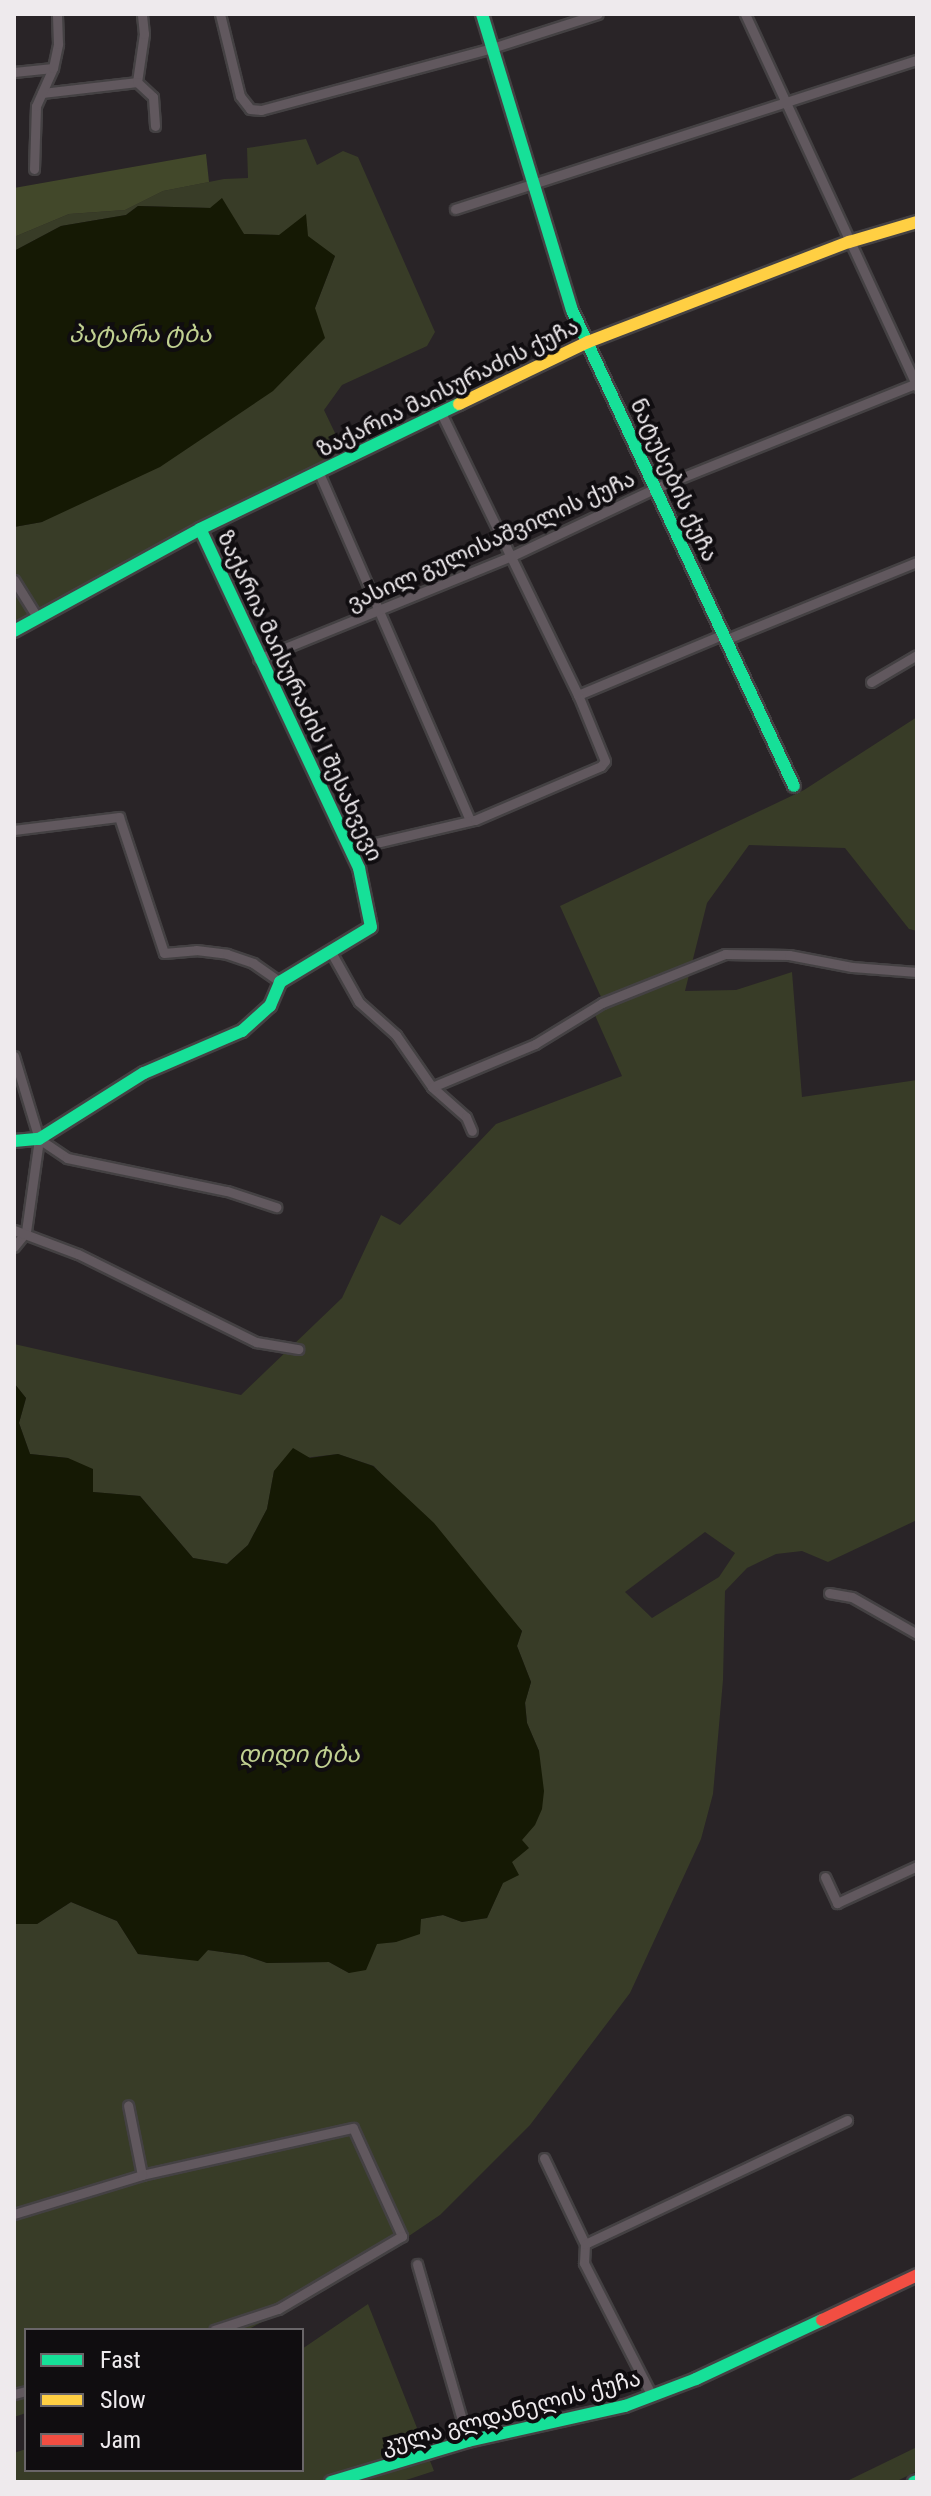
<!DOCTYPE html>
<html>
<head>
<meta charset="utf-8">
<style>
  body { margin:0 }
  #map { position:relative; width:931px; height:2496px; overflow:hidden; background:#292427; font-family:"Roboto Condensed","Noto Sans Georgian",sans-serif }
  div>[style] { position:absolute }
  .green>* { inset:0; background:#383c27 }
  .forest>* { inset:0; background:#42482a }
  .water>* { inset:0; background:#151904 }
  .roads { filter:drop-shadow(2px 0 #444143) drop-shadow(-2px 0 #444143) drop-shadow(0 2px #444143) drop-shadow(0 -2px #444143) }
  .street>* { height:9px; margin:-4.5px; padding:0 4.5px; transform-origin:4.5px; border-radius:4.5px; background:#61585e }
  .fast>* { height:12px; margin:-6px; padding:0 6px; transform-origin:6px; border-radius:6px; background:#16e098 }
  .slow>* { height:12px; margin:-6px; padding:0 6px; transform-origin:6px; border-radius:6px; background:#ffcf43 }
  .jam>* { height:12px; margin:-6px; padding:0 6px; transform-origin:6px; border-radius:6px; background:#f24e42 }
  span { translate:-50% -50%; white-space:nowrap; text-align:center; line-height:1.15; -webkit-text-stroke:8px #100d10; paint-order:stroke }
  .street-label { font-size:22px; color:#eeeaed }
  .water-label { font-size:24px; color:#c1d191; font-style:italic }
  .frame { position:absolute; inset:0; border:16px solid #eeeaed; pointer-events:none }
  .legend { position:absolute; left:24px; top:2328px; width:280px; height:144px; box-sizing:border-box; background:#100d10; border:2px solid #696568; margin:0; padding:10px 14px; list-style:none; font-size:24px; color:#eeeaed }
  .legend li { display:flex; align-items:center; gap:16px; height:40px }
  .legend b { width:40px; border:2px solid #696568 }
</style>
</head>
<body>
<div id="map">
  <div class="green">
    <i style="clip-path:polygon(306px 139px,317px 165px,343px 151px,358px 157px,435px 332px,427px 346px,342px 385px,324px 410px,345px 454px,198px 525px,14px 622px,14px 527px,42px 522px,315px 308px,335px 256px,279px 235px,244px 234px,211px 208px,138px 206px,126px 215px,61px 226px,14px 251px,14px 237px,69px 214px,125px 210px,163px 191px,224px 179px,248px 178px,247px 148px)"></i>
    <i style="clip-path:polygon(evenodd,917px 717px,917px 931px,909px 929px,845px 848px,749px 845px,707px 903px,685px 991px,736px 990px,792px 972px,802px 1097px,917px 1080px,917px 1520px,828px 1562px,802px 1551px,776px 1554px,747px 1568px,725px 1591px,723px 1680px,713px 1794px,701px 1839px,630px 1993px,530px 2125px,440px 2215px,354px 2273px,247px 2330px,26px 2330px,26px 2413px,14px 2417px,14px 1924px,37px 1924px,71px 1902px,117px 1921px,138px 1954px,183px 1959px,208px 1950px,244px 1955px,267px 1963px,329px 1962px,349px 1973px,371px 1954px,377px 1943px,396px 1942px,421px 1919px,443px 1915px,462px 1922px,487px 1918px,522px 1840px,539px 1751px,527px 1723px,525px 1702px,531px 1682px,517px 1646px,522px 1631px,374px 1466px,338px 1454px,287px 1460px,274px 1471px,267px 1509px,248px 1545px,227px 1564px,193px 1558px,140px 1496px,92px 1492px,68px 1458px,30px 1454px,19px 1423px,26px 1398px,14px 1383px,14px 1344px,241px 1395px,342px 1298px,381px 1215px,400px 1225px,496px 1124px,622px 1076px,594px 1013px,610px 1005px,600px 995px,560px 906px,804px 790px,917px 717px,705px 1532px,735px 1553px,719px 1577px,652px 1618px,625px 1592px,705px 1532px)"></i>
    <i style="clip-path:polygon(368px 2304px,434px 2471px,400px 2482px,14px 2482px,14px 2453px,26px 2449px,26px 2470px,302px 2470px,302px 2349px)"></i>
    <i style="clip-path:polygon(917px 2447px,917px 2471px,895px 2482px,845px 2482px)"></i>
  </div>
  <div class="forest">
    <i style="clip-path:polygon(206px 154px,209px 182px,163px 191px,125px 210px,69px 214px,14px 237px,14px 188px)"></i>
  </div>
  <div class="water">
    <i style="clip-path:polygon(222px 198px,244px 234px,279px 235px,306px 214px,308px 236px,335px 256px,315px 308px,325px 338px,273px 391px,160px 467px,42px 522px,14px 527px,14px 251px,61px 226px,126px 215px,138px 206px,210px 208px)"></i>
    <i style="clip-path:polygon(14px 1383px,26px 1398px,19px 1423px,30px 1454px,68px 1458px,93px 1469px,93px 1492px,140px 1496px,193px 1558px,227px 1564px,248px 1545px,267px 1509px,274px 1471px,293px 1448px,310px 1458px,338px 1454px,373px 1466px,434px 1523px,522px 1631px,517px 1646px,531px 1682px,525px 1703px,527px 1723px,539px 1751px,544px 1791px,542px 1809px,535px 1825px,522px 1840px,529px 1848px,512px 1862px,519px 1875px,503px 1883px,487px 1918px,462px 1922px,443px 1915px,421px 1919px,420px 1934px,396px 1942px,377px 1944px,366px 1970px,349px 1973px,329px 1962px,267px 1963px,244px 1955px,208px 1950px,198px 1961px,138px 1954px,117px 1921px,71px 1902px,37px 1924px,14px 1924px)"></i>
  </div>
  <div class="roads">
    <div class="street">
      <i style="left:220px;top:14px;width:84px;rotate:76.3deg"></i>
      <i style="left:240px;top:96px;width:16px;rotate:52deg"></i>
      <i style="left:250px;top:109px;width:11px;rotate:5deg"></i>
      <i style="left:261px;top:110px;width:239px;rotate:-15deg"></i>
      <i style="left:492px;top:48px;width:111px;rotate:-17.8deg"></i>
      <i style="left:745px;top:14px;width:411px;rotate:65.2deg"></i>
      <i style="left:14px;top:72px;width:39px;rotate:-6deg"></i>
      <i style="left:137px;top:82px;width:49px;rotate:-81.7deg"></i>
      <i style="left:144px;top:34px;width:20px;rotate:-96deg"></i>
      <i style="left:42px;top:93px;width:96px;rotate:-6.6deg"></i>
      <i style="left:137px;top:82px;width:22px;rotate:43deg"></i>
      <i style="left:153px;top:97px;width:29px;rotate:86deg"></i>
      <i style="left:34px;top:169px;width:63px;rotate:-88.2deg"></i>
      <i style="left:36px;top:106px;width:42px;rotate:-65.9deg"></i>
      <i style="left:53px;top:68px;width:25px;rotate:-78deg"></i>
      <i style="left:58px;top:44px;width:30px;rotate:-92deg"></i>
      <i style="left:455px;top:209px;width:485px;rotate:-17.9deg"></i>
      <i style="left:319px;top:473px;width:379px;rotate:66.5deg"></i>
      <i style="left:14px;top:580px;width:44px;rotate:58.1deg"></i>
      <i style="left:727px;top:639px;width:205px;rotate:-22.1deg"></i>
      <i style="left:258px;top:659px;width:274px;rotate:-22.1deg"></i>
      <i style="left:512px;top:556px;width:159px;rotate:-25.3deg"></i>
      <i style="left:656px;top:488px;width:281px;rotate:-21.9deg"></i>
      <i style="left:871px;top:682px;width:53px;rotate:-30.4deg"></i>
      <i style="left:578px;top:695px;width:158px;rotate:-22.7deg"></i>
      <i style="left:14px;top:830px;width:106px;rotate:-7.1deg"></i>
      <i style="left:119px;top:817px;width:143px;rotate:71.7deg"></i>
      <i style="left:164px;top:953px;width:32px;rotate:-5deg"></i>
      <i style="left:196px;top:950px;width:31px;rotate:7deg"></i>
      <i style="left:227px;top:954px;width:28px;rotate:19deg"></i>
      <i style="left:253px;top:963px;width:33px;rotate:35deg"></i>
      <i style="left:350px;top:849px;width:128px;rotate:-13.1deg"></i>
      <i style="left:475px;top:820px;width:137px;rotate:-23.2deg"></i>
      <i style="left:601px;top:766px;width:6px;rotate:-51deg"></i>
      <i style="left:605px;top:761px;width:71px;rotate:-112.2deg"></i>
      <i style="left:578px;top:695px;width:314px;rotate:-115.9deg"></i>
      <i style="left:331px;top:952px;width:57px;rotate:60.8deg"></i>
      <i style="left:359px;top:1002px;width:50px;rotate:41.7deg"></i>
      <i style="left:396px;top:1035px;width:63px;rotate:55.3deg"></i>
      <i style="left:432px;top:1087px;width:45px;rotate:41.4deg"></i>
      <i style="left:466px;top:1117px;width:15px;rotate:67deg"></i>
      <i style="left:14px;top:1056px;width:87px;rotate:73.2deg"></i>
      <i style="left:39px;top:1139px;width:94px;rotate:98deg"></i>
      <i style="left:26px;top:1232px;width:19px;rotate:129deg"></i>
      <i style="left:432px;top:1087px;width:112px;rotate:-22.7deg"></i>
      <i style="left:535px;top:1044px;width:79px;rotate:-31.5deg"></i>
      <i style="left:602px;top:1003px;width:132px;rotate:-21.7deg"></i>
      <i style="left:725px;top:954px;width:64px;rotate:0.9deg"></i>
      <i style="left:789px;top:955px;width:64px;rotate:10.8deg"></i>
      <i style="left:852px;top:967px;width:65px;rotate:4.4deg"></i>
      <i style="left:39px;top:1139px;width:34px;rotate:34deg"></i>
      <i style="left:67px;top:1158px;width:163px;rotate:11.7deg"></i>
      <i style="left:227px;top:1191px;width:52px;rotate:18.1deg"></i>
      <i style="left:14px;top:1230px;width:68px;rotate:20.6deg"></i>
      <i style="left:78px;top:1254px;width:199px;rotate:26.3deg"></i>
      <i style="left:256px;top:1342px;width:43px;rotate:9.5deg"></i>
      <i style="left:829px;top:1593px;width:23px;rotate:10deg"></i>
      <i style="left:852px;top:1597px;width:75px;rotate:29.6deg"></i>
      <i style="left:825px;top:1877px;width:29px;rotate:65deg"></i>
      <i style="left:837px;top:1903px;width:88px;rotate:-24.8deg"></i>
      <i style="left:544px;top:2158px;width:95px;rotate:64.5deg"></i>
      <i style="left:585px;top:2244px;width:19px;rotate:93deg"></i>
      <i style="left:584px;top:2263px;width:149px;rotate:62.9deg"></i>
      <i style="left:142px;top:2175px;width:216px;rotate:-12.6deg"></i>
      <i style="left:353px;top:2128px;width:119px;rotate:65.6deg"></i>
      <i style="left:402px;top:2236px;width:144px;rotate:149.5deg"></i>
      <i style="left:278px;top:2309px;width:67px;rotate:161.8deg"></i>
      <i style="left:14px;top:2214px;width:134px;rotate:-16.9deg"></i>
      <i style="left:142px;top:2175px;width:71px;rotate:-101.3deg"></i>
      <i style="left:585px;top:2244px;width:290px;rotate:-25.3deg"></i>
      <i style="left:417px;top:2264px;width:184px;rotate:73.9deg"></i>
      <i style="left:14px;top:2394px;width:12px;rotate:-14deg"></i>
    </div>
    <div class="fast">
      <i style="left:482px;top:14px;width:309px;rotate:73.1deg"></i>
      <i style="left:572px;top:310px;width:525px;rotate:65deg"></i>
      <i style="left:14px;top:631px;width:212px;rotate:-28.7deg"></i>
      <i style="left:200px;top:529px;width:288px;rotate:-25.8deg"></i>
      <i style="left:14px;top:1141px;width:25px;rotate:-5deg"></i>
      <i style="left:39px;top:1139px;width:124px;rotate:-32.2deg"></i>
      <i style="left:144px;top:1073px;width:107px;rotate:-23.2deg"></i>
      <i style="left:242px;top:1031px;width:38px;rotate:-42deg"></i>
      <i style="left:270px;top:1006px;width:26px;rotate:-67deg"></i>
      <i style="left:280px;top:982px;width:106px;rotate:-31.1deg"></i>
      <i style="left:371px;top:927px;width:60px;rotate:-101.5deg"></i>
      <i style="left:359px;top:868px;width:374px;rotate:-115.1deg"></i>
      <i style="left:331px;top:2482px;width:143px;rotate:-16.7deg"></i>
      <i style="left:468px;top:2441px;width:161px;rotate:-12.6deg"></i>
      <i style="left:625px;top:2406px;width:76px;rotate:-20.8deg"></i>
      <i style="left:696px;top:2379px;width:139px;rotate:-25.1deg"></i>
      <i style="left:914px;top:2482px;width:3px;rotate:-18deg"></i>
    </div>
    <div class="slow">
      <i style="left:459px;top:404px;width:143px;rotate:-25.7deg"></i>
      <i style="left:588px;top:342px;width:280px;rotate:-21deg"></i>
      <i style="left:849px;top:242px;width:71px;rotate:-16.4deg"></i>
    </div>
    <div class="jam">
      <i style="left:822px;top:2320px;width:105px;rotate:-25.3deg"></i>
    </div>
  </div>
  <div class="street-label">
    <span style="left:448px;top:388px;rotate:-26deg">ზაქარია მაისურაძის ქუჩა</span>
    <span style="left:674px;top:480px;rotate:65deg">ნატუსების ქუჩა</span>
    <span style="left:491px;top:541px;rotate:-24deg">ვასილ გულისაშვილის ქუჩა</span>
    <span style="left:300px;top:696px;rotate:65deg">ზაქარია მაისურაძის I შესახვევი</span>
    <span style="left:511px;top:2412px;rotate:-15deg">კულა გლდანელის ქუჩა</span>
  </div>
  <div class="water-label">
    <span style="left:140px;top:335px">პატარა ტბა</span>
    <span style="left:299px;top:1755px">დიდი ტბა</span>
  </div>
  <div class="frame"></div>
  <ul class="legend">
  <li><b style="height:10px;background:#16e098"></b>Fast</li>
  <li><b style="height:10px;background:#ffcf43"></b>Slow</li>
  <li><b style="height:10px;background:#f24e42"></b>Jam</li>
  </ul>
</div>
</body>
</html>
